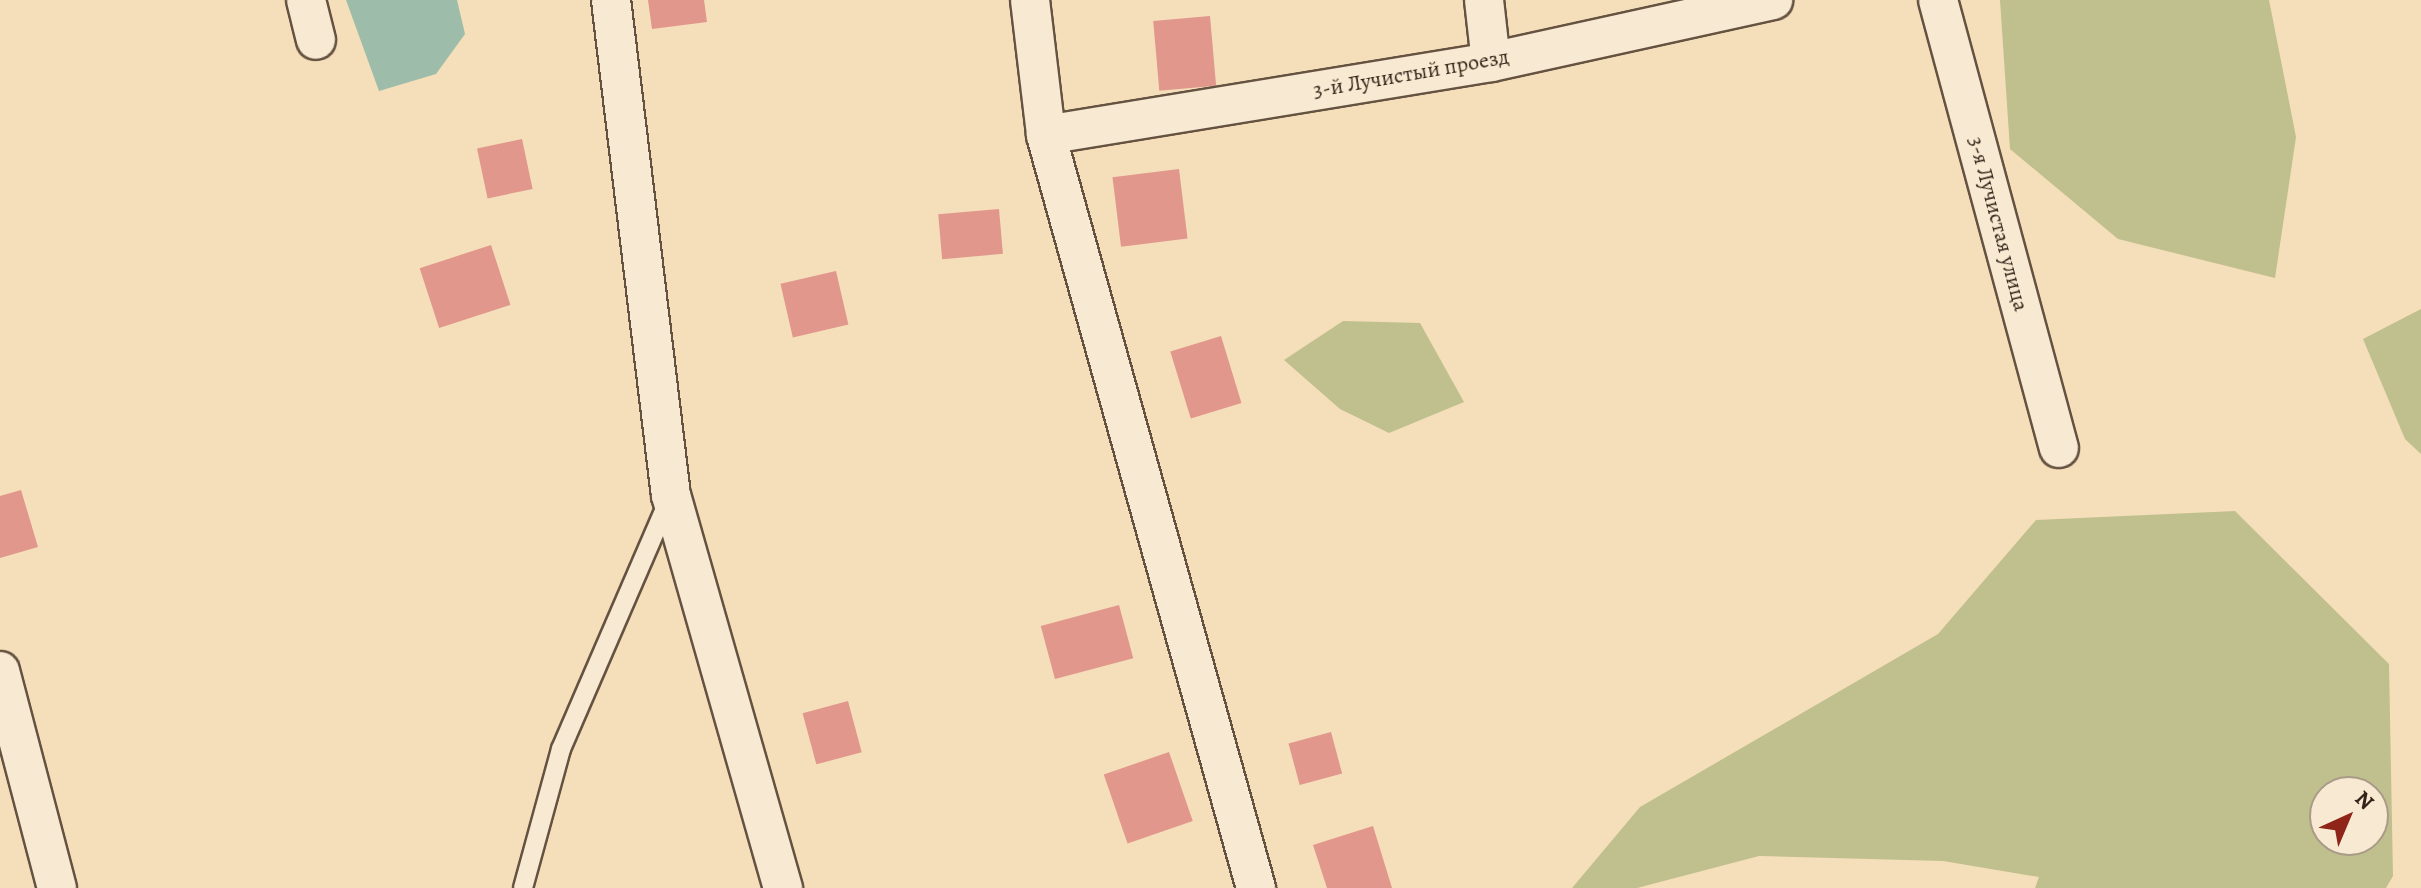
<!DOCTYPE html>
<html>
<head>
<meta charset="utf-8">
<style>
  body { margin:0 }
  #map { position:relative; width:2421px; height:888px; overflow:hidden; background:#f5deba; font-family:Alegreya,serif }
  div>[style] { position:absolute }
  .green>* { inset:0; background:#bfc08d }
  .water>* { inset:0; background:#9dbdaa }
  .building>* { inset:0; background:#e1978b; transform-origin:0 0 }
  .roads { filter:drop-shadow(2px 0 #655241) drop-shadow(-2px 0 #655241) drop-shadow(0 2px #655241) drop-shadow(0 -2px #655241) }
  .service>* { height:18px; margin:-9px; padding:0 9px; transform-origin:9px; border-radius:9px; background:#f8ead2 }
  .minor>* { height:38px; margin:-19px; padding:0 19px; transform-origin:19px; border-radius:19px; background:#f8ead2 }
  span { translate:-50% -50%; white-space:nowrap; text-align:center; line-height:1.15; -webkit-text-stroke:6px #f8ead2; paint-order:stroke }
  .street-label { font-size:22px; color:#352319 }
  .north { position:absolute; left:2309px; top:776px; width:80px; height:80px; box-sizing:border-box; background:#f8ead2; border:2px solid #aa9a88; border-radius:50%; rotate:44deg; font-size:22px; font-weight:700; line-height:32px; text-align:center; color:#352319 }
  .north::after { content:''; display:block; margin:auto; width:28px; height:36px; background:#8f2418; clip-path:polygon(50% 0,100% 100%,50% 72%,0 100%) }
</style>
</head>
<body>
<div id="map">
  <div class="green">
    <i style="clip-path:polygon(2000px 0,2269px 0,2296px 137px,2275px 278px,2118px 239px,2010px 149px)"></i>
    <i style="clip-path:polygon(2421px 309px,2421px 454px,2405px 439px,2363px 339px)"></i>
    <i style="clip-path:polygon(1343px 321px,1420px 323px,1464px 402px,1389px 433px,1340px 409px,1284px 360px)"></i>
    <i style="clip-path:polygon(evenodd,2235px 511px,2389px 664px,2393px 876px,2386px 888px,2035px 888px,2039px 877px,1943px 861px,1759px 856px,1637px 888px,1572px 888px,1640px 807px,1938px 634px,2036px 520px,2235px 511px,2325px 792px,2373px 792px,2373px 840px,2325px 840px,2325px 792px)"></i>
  </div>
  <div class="water">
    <i style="clip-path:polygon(346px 0,457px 0,465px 34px,436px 74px,379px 91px)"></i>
  </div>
  <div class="building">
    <i style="clip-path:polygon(648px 0,704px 0,707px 22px,652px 29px)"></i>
    <i style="left:1210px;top:16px;width:70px;height:57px;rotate:85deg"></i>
    <i style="left:522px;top:139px;width:51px;height:46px;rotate:78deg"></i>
    <i style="left:1179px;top:169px;width:70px;height:67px;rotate:83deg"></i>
    <i style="left:999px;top:209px;width:45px;height:61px;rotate:85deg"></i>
    <i style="left:491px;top:245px;width:63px;height:75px;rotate:72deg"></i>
    <i style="left:836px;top:271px;width:55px;height:57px;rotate:77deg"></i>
    <i style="left:1221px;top:336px;width:70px;height:53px;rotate:73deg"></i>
    <i style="clip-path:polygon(21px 490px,38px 547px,0 558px,0 496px)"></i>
    <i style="left:1119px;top:605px;width:55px;height:81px;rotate:75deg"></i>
    <i style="left:848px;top:701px;width:53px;height:47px;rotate:75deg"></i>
    <i style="left:1331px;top:732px;width:43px;height:44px;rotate:75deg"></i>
    <i style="left:1169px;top:752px;width:73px;height:69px;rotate:71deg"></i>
    <i style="clip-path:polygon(1373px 826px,1392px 888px,1327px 888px,1313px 845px)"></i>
  </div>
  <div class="roads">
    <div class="service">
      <i style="left:523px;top:888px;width:144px;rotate:-74.7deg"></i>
      <i style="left:561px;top:749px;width:269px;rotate:-66.6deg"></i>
    </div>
    <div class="minor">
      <i style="left:306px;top:0;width:41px;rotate:76deg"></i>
      <i style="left:611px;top:0;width:499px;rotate:83.1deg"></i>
      <i style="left:671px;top:495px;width:409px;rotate:74.1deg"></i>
      <i style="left:1030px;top:0;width:136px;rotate:83.2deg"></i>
      <i style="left:1046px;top:135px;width:782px;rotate:74.42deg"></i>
      <i style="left:1484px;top:0;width:62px;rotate:83.6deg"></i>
      <i style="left:1938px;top:0;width:464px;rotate:74.9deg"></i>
      <i style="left:1046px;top:135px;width:451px;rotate:-9.3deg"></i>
      <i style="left:1491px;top:62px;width:289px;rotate:-12.4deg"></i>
      <i style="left:0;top:671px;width:224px;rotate:75.3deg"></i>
    </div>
  </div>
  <div class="street-label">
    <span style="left:1411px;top:74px;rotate:-10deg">3-й Лучистый проезд</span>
    <span style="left:1998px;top:224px;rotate:75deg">3-я Лучистая улица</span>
  </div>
  <div class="north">N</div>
</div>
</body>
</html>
